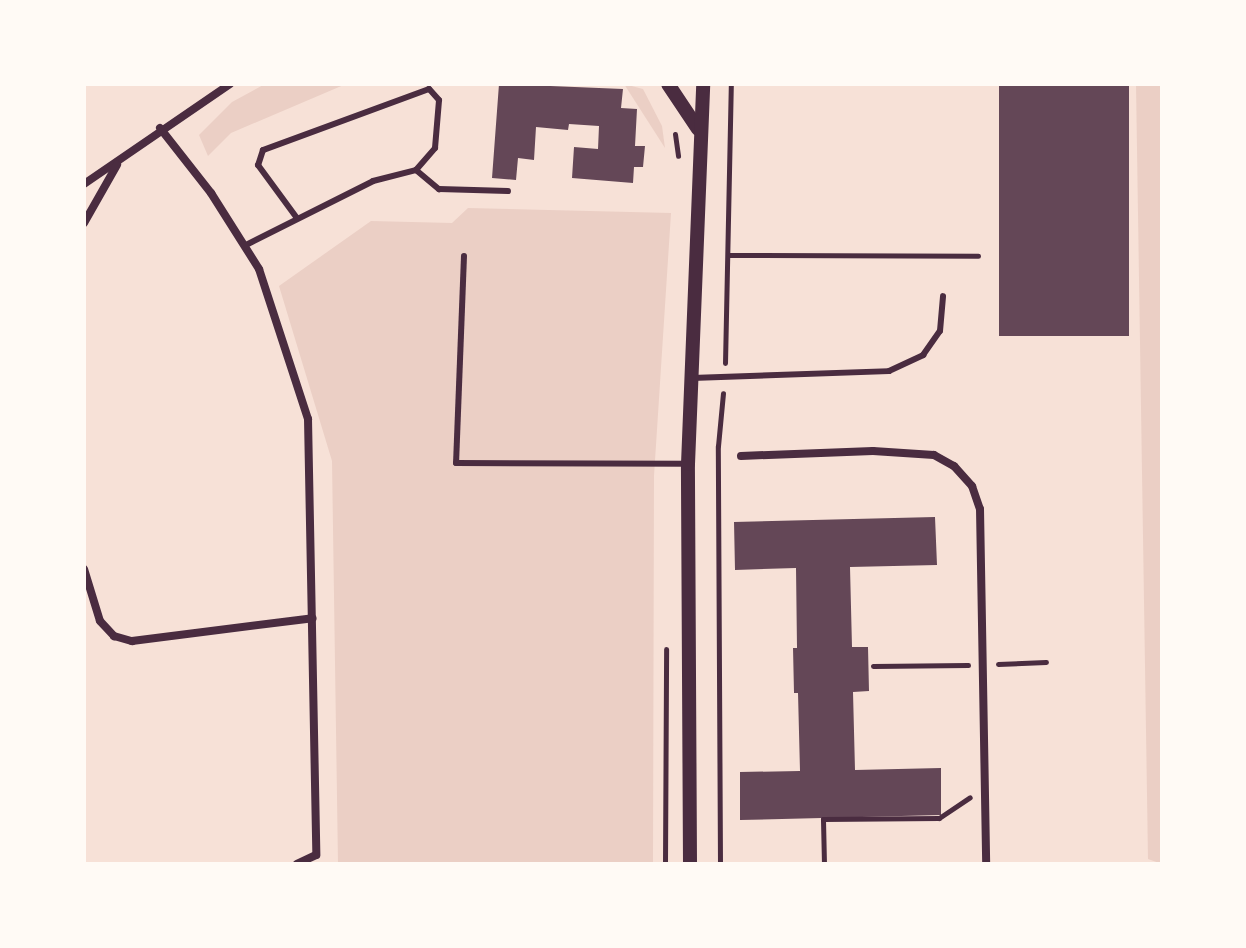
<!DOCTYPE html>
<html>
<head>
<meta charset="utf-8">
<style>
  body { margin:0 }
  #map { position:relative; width:1246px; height:948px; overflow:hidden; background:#f7e1d7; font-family:"Asap Condensed",sans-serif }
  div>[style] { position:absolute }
  .green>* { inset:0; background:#ebcfc5 }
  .building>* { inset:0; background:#644757; transform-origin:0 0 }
  .path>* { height:5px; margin:-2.5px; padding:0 2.5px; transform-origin:2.5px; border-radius:2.5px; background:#4a2c40 }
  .service>* { height:6px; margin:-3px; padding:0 3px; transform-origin:3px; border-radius:3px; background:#4a2c40 }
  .minor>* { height:8px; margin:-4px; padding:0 4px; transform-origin:4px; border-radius:4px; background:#4a2c40 }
  .tertiary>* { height:14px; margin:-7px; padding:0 7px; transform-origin:7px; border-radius:7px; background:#4a2c40 }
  span { translate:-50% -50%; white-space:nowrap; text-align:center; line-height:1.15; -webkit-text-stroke:6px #fffaf5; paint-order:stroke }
  .frame { position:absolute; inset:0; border:86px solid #fffaf5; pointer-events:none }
</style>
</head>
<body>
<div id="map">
  <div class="green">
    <i style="clip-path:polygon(265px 84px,346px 84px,231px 133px,208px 156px,199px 135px,232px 102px)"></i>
    <i style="clip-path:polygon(624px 84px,643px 89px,662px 126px,665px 148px)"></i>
    <i style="clip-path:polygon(1136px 84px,1162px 84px,1162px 864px,1148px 859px)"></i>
    <i style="clip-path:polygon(468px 208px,671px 213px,654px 476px,653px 864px,338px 864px,332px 461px,279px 286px,371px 221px,452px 223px)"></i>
  </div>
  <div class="building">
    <i style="clip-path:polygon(499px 84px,623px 89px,621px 108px,637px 109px,635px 146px,645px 146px,643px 167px,634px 167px,633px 183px,572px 178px,574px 147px,598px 149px,599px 126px,569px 124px,568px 130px,536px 127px,534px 160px,518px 158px,516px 180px,492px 178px)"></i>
    <i style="left:999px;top:84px;width:130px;height:252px"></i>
    <i style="clip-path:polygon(935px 517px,937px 565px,850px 567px,852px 647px,868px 647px,869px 691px,853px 692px,855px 770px,941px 768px,941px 815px,740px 820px,740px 772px,800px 771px,798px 693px,794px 693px,793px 648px,797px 648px,796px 568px,735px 570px,734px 522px)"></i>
  </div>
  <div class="path">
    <i style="left:675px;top:134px;width:22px;rotate:82deg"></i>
    <i style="left:728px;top:255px;width:250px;rotate:0.2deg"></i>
    <i style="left:725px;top:363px;width:279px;rotate:-88.8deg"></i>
    <i style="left:998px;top:664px;width:48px;rotate:-2.4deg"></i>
    <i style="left:873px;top:666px;width:95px;rotate:-0.6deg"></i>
    <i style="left:665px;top:864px;width:215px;rotate:-89.7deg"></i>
    <i style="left:720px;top:864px;width:418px;rotate:-90.3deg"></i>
    <i style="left:718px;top:446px;width:53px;rotate:-84.6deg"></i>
    <i style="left:824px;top:864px;width:45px;rotate:-91.3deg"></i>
    <i style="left:823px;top:819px;width:116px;rotate:-0.5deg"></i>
    <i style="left:939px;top:818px;width:37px;rotate:-34deg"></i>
  </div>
  <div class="service">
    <i style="left:416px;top:170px;width:30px;rotate:40deg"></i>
    <i style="left:439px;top:189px;width:69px;rotate:1.7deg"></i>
    <i style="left:246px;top:245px;width:142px;rotate:-26.7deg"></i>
    <i style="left:373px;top:181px;width:44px;rotate:-14.3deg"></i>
    <i style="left:416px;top:170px;width:29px;rotate:-49deg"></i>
    <i style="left:435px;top:148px;width:48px;rotate:-85.2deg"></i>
    <i style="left:439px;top:100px;width:15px;rotate:-132deg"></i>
    <i style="left:429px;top:89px;width:177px;rotate:159.8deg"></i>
    <i style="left:263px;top:150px;width:16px;rotate:108deg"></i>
    <i style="left:258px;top:165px;width:66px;rotate:53.7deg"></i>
    <i style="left:464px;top:256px;width:207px;rotate:92.2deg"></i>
    <i style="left:456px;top:463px;width:232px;rotate:0.2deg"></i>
    <i style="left:692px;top:378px;width:197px;rotate:-2deg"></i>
    <i style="left:889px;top:371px;width:38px;rotate:-25deg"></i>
    <i style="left:923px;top:355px;width:29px;rotate:-55deg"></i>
    <i style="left:940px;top:331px;width:35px;rotate:-85deg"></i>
  </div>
  <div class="minor">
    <i style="left:160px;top:128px;width:83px;rotate:51.9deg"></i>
    <i style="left:211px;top:193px;width:90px;rotate:57.7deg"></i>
    <i style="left:259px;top:269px;width:158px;rotate:71.9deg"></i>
    <i style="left:308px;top:419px;width:436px;rotate:88.9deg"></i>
    <i style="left:316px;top:855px;width:21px;rotate:155deg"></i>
    <i style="left:84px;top:184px;width:177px;rotate:-34.4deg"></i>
    <i style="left:84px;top:223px;width:67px;rotate:-60.4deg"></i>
    <i style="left:741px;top:456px;width:132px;rotate:-2.2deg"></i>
    <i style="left:873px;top:451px;width:61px;rotate:3.8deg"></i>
    <i style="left:934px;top:455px;width:23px;rotate:29deg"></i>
    <i style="left:954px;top:466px;width:27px;rotate:48deg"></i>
    <i style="left:972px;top:486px;width:24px;rotate:71deg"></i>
    <i style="left:980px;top:509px;width:355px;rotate:89deg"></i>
    <i style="left:84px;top:569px;width:54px;rotate:72.9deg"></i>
    <i style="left:100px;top:621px;width:21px;rotate:47deg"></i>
    <i style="left:114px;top:636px;width:19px;rotate:16deg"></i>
    <i style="left:132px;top:641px;width:182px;rotate:-7.2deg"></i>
  </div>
  <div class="tertiary">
    <i style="left:668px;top:84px;width:54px;rotate:56.3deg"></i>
    <i style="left:690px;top:864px;width:400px;rotate:-90.3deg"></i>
    <i style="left:688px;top:464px;width:380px;rotate:-87.7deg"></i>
  </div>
  <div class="frame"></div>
</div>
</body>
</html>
